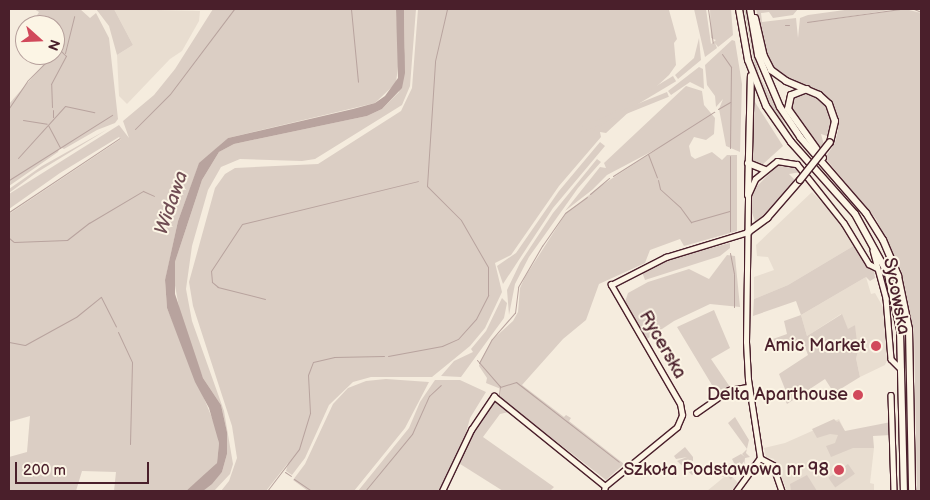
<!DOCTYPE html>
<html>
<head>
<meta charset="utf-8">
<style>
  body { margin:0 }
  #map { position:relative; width:930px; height:500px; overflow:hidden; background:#f5ecde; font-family:"Balsamiq Sans",sans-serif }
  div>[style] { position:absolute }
  .built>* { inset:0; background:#e8ddd0 }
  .green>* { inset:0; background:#dbcec4; transform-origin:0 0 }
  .water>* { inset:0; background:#b8a39e }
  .stream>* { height:1px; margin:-0.5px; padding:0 0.5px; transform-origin:0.5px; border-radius:0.5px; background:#b8a39e }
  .roads { filter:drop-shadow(1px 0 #4a1f2b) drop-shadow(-1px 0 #4a1f2b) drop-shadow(0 1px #4a1f2b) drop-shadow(0 -1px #4a1f2b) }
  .street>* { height:4.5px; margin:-2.25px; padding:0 2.25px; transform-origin:2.25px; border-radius:2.25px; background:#fcf5e5 }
  .secondary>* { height:6px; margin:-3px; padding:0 3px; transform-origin:3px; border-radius:3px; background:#fcf5e5 }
  .bridges { filter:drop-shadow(1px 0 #4a1f2b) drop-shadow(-1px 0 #4a1f2b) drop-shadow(0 1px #4a1f2b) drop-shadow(0 -1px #4a1f2b) }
  .secondary-bridge>* { height:6px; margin:-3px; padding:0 3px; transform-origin:3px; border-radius:3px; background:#fcf5e5 }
  .dots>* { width:14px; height:14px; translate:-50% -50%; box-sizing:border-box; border:2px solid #fcf5e5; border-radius:50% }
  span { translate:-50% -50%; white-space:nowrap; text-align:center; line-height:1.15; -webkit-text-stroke:4px #fcf5e5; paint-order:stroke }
  .street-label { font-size:18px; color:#4a1f2b }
  .poi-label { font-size:18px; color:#4a1f2b }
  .right { translate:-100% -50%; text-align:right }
  .water-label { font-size:19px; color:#704d53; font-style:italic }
  .frame { position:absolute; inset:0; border:10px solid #4a1f2b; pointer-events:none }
  .north { position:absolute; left:15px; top:15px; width:50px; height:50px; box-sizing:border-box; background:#fcf5e5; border:1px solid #b59f9b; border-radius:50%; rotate:110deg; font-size:14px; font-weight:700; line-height:20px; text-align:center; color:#4a1f2b }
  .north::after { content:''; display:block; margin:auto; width:18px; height:22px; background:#d1495b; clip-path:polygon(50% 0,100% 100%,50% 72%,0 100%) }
  .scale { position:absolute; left:15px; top:462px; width:134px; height:22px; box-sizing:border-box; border:2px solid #4a1f2b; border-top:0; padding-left:6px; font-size:15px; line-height:18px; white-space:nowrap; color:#4a1f2b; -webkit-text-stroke:4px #fcf5e5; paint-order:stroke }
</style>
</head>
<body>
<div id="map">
  <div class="built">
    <i style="clip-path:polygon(114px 9px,200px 11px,199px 21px,182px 51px,170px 59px,127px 104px,119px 96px,117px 55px,133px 45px)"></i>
    <i style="clip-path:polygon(812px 192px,836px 217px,855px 245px,788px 285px,754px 299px,754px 277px,774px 270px,768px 257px,757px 256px,756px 245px)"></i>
    <i style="clip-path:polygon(866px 277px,871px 294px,875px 293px,887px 314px,890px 353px,885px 365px,860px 377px,856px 358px,855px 325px,848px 330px,841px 314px,807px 336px,801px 315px)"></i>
    <i style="clip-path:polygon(839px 419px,853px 448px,874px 448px,870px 483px,874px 484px,874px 491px,787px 491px,774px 459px,766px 457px,764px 448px,785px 443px)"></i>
    <i style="clip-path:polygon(729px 473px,738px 483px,731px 491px,707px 491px)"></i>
  </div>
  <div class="green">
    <i style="clip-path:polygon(34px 9px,80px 9px,90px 18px,96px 13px,109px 38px,118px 119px,115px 123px,97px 130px,64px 149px,60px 147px,58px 152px,9px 186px,9px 104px,44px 64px,32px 55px,55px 55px,55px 25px,31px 25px,39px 12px)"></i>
    <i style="clip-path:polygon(96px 9px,114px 9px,133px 45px,117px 55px,109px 26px)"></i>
    <i style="clip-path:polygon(213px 9px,396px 9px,399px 58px,396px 83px,375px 103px,228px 138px,199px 164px,178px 221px,165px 281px,167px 308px,217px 430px,219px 443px,217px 463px,213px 468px,186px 491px,114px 491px,116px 472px,82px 471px,76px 491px,9px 491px,9px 457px,27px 452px,30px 416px,9px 422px,9px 214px,121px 139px,119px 137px,60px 173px,9px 209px,9px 194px,119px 125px,129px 138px,123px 121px,154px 95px,175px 69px)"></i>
    <i style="clip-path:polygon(404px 9px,416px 9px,410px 86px,402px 105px,315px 159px,302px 161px,240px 159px,221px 167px,208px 190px,192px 246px,186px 289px,192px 321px,224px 411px,233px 464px,230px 474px,214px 491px,203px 491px,222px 472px,227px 454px,227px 432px,221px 405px,203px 378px,182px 324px,174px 280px,175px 262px,202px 180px,219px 152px,234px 144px,367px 116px,382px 109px,399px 92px,405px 48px)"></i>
    <i style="clip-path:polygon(418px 9px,674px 9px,669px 10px,677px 39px,674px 43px,676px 65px,669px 75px,606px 133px,600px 132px,601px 137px,559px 186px,511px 255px,495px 263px,502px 292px,485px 328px,470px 346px,432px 377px,371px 377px,353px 382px,329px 405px,305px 458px,292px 475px,286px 471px,288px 463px,266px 491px,221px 491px,229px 481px,237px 458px,232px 426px,193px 306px,189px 282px,215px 188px,225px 174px,235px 168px,318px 164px,401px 111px,412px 88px)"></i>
    <i style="clip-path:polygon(694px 9px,706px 9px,711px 44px,716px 40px,711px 38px,710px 9px,731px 9px,733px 35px,718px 47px,715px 43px,717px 48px,705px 57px)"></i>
    <i style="clip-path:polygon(744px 9px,746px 9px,759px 75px,789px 132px,771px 106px,756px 72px)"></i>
    <i style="clip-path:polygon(756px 9px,798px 9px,793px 15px,773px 18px,769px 12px,761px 13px,762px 22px,796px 18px,798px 38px,800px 18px,808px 15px,852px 9px,896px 9px,807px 23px,905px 9px,921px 13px,921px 491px,917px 491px,914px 332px,901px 270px,876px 219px,825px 158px,835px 143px,838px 130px,838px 119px,831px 103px,822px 93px,780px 77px,769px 63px)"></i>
    <i style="clip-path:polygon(699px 38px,701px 60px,678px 79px,675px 75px,694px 58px)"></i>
    <i style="clip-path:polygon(732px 40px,735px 41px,742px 84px,740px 152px,726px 146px,719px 109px,723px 99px,716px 107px,715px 96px,707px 85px,705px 65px)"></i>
    <i style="clip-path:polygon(699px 67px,703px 69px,704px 89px,690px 82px,671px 95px,668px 91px)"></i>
    <i style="left:673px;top:76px;width:6px;height:96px;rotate:59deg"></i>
    <i style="clip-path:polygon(686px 86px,702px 91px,704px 105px,715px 118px,714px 134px,706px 140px,694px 137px,689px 146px,691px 156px,695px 159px,712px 152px,722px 160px,727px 155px,737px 155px,737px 231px,684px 246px,680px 239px,650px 250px,645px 263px,599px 284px,586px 320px,563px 339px,522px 385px,564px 417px,566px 415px,571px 418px,569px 421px,624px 464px,606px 480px,500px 398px,501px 389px,486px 383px,487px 378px,479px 366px,480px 362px,492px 340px,513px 321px,518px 312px,520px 288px,525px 277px,566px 213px,602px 185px,662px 146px,607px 175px,592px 190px,565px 211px,600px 167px,606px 168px,604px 163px)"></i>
    <i style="left:667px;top:92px;width:5px;height:95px;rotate:68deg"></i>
    <i style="clip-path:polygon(807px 92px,823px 103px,831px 117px,830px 137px,821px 134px,824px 145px,820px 150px,790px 108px,792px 97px)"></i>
    <i style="clip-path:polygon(753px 99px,783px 146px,761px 166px,752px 160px)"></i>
    <i style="clip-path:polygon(108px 129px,36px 173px,9px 193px,9px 189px,42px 166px)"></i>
    <i style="clip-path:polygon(600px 142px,605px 146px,553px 208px,503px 284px,497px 266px,516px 253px,559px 191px)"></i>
    <i style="clip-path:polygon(597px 159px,601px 162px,578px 188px,529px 257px,515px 284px,509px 315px,507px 290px,520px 263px,553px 213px)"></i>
    <i style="clip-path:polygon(780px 163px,795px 165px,801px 172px,789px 174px,794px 179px,793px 184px,763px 218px,755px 221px,751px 210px,753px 190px)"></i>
    <i style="clip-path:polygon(730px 243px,730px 248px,720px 256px,645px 280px,642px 272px,680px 256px)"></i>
    <i style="clip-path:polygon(855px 245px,867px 266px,874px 269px,875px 278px,870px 281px,866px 277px,801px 315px,807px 336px,842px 314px,848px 329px,855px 325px,858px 351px,856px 358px,860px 377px,834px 393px,825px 379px,787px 404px,781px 392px,785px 389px,779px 374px,808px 355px,802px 339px,776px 352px,773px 339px,787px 334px,784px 321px,801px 315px,796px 301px,753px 316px,754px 299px,788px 285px)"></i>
    <i style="clip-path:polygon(727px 255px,735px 256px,740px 307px,710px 304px,674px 321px,647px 339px,625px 302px,628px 293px,648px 282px,689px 269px,709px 279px)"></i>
    <i style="clip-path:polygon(502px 298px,507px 303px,504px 318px,461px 377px,441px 376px,454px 361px,473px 352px,471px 349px,486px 331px)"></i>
    <i style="clip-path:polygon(714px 310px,730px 348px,711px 359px,730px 387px,718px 395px,677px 327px)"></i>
    <i style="clip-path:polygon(386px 379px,429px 382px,405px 428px,354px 491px,308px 491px,293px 480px,305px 464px,333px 404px,348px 388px,366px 381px)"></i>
    <i style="clip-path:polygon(435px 380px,460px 380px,486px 392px,470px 418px,465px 437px,440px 491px,358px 491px,409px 428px,420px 402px)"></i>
    <i style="clip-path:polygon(494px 401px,509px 412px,500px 414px,483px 437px,554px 487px,550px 491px,503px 491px,457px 462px,472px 432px)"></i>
    <i style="clip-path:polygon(735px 417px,749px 440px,746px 453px,750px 457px,745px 458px,744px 466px,739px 462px,731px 480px,727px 475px,722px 477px,730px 467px,728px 464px,734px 463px,732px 459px,741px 454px,745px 457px,742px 454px,747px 449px,728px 423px)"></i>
    <i style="clip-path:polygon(834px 419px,837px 422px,839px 421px,845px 431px,891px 422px,891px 435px,873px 436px,874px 448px,853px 448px,831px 457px,826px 446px,835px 443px,838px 435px,830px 434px,817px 438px,812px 429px)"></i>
    <i style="clip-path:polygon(685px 447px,693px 457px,693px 466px,698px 471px,692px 475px,677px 461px,687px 457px,676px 459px,674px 456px)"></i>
    <i style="left:848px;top:464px;width:12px;height:24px;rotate:55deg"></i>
    <i style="clip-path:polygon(807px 475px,817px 491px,791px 491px,790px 484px)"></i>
  </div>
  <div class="water">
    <i style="clip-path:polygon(396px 9px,404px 9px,405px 73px,402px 88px,382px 109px,367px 116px,234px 144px,219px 152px,202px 180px,175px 262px,175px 294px,203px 378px,221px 405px,227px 432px,227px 454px,222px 472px,212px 484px,203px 491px,186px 491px,217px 463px,219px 443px,209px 408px,195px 382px,167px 308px,165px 280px,178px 221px,199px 163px,228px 138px,353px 109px,375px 103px,385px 96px,398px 78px)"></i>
  </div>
  <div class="stream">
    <i style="left:351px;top:9px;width:73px;rotate:84.5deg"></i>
    <i style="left:708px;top:9px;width:34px;rotate:82deg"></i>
    <i style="left:914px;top:9px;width:8px;rotate:23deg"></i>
    <i style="left:807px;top:22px;width:94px;rotate:-8deg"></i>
    <i style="left:785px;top:25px;width:4px"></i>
    <i style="left:55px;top:53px;width:3px;rotate:-45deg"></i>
    <i style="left:65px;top:53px;width:38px;rotate:-76deg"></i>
    <i style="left:722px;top:54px;width:16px;rotate:55deg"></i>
    <i style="left:731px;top:67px;width:81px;rotate:90.7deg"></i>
    <i style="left:52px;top:107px;width:23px;rotate:-92deg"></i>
    <i style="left:51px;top:84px;width:32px;rotate:-62deg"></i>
    <i style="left:66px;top:56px;width:7px;rotate:-135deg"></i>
    <i style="left:9px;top:108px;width:32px;rotate:-56deg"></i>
    <i style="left:27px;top:81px;width:37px;rotate:-45deg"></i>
    <i style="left:718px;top:109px;width:14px;rotate:-30deg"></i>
    <i style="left:53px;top:110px;width:7px;rotate:90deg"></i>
    <i style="left:23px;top:120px;width:24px;rotate:9deg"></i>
    <i style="left:48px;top:125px;width:26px;rotate:62deg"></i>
    <i style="left:135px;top:129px;width:49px;rotate:-45deg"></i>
    <i style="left:170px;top:94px;width:106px;rotate:-53deg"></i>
    <i style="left:648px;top:154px;width:25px;rotate:69deg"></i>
    <i style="left:18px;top:158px;width:70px;rotate:-47.9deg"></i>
    <i style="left:65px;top:106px;width:30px;rotate:12deg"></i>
    <i style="left:613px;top:176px;width:120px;rotate:-32.4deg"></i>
    <i style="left:9px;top:180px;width:122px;rotate:-32.3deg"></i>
    <i style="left:658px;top:180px;width:9px;rotate:77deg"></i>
    <i style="left:660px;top:189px;width:27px;rotate:42deg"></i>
    <i style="left:680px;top:207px;width:19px;rotate:54deg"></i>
    <i style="left:691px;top:222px;width:40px;rotate:-16deg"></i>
    <i style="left:590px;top:194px;width:25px;rotate:-40deg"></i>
    <i style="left:9px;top:212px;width:133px;rotate:-33.7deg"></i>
    <i style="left:730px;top:231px;width:75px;rotate:-90deg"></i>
    <i style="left:9px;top:238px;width:6px;rotate:39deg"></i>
    <i style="left:14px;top:242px;width:53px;rotate:-2.2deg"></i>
    <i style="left:67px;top:240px;width:28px;rotate:-38deg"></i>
    <i style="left:89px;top:223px;width:63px;rotate:-30.7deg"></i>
    <i style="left:143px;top:191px;width:12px;rotate:24deg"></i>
    <i style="left:730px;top:253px;width:21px;rotate:79deg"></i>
    <i style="left:734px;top:274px;width:33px;rotate:90deg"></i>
    <i style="left:265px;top:299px;width:49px;rotate:-165.7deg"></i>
    <i style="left:218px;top:287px;width:8px;rotate:-140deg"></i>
    <i style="left:212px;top:282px;width:11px;rotate:-95deg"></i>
    <i style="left:211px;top:271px;width:56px;rotate:-56.6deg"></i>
    <i style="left:242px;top:224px;width:181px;rotate:-13.7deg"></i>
    <i style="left:118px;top:332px;width:33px;rotate:65deg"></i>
    <i style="left:132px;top:362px;width:82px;rotate:91.4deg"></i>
    <i style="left:9px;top:342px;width:16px;rotate:11deg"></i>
    <i style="left:25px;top:345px;width:58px;rotate:-28.8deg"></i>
    <i style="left:76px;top:317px;width:32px;rotate:-39deg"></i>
    <i style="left:101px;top:297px;width:33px;rotate:63deg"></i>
    <i style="left:388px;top:356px;width:55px;rotate:-10.5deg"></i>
    <i style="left:442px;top:346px;width:17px;rotate:-24deg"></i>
    <i style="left:458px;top:339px;width:27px;rotate:-48deg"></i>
    <i style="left:476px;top:319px;width:27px;rotate:-63deg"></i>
    <i style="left:488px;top:295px;width:28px;rotate:-90deg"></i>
    <i style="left:488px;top:267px;width:54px;rotate:-119.9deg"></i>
    <i style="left:461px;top:220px;width:48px;rotate:-135deg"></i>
    <i style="left:427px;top:186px;width:125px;rotate:-86.3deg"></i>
    <i style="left:435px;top:61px;width:53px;rotate:-77deg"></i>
    <i style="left:477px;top:360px;width:35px;rotate:49deg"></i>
    <i style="left:500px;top:386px;width:10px;rotate:96deg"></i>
    <i style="left:479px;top:363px;width:27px;rotate:-62deg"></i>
    <i style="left:492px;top:339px;width:35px;rotate:-49deg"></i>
    <i style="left:515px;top:313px;width:26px;rotate:-83deg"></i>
    <i style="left:518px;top:287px;width:48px;rotate:-59.7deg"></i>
    <i style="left:542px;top:246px;width:40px;rotate:-55.1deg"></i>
    <i style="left:565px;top:213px;width:27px;rotate:-36deg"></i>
    <i style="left:500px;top:387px;width:17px;rotate:-17deg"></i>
    <i style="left:516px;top:382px;width:130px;rotate:37.8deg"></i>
    <i style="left:490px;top:406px;width:8px;rotate:-45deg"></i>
    <i style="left:457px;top:465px;width:38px;rotate:-63deg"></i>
    <i style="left:285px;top:472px;width:7px;rotate:34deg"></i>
    <i style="left:294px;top:479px;width:22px;rotate:34deg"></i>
    <i style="left:267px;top:491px;width:53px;rotate:-52.7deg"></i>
    <i style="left:299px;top:449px;width:38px;rotate:-73deg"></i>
    <i style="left:310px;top:413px;width:38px;rotate:-93deg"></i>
    <i style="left:308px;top:375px;width:14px;rotate:-69deg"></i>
    <i style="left:313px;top:362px;width:22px;rotate:-13deg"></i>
    <i style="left:334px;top:357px;width:50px;rotate:-1.1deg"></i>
    <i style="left:365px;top:491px;width:74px;rotate:-50.5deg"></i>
    <i style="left:412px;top:434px;width:42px;rotate:-65.9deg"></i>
    <i style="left:429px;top:396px;width:16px;rotate:-43deg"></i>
    <i style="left:445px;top:491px;width:25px;rotate:-64deg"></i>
  </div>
  <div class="roads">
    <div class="street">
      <i style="left:873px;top:250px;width:50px;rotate:74.8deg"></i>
      <i style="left:886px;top:298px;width:61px;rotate:85.3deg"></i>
      <i style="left:891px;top:359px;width:14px;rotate:45deg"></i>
      <i style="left:891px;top:395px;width:96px;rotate:88.2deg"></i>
      <i style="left:696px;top:413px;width:40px;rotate:-34.9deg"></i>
      <i style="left:729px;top:390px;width:20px;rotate:-9deg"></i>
      <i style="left:760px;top:458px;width:15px;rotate:28deg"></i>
      <i style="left:773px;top:465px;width:28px;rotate:71deg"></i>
      <i style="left:442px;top:491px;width:68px;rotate:-64.6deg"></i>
      <i style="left:471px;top:430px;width:41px;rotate:-55.9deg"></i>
      <i style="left:494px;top:396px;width:143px;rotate:39deg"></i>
      <i style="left:604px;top:491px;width:5px;rotate:-79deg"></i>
      <i style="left:605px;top:486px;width:93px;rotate:-39.3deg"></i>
      <i style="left:677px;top:427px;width:13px;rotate:-67deg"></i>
      <i style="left:682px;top:415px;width:11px;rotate:-100deg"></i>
      <i style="left:680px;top:404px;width:138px;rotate:-120.1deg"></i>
      <i style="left:611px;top:285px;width:62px;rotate:-27deg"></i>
      <i style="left:666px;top:257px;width:86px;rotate:-17deg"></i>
      <i style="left:736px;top:491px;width:41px;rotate:-54deg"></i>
      <i style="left:760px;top:458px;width:79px;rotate:-98.7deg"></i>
      <i style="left:748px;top:380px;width:38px;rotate:-93deg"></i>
      <i style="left:746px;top:342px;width:147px;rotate:-89.2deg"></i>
      <i style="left:748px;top:195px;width:17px;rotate:-66deg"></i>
      <i style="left:755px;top:179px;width:28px;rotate:-39deg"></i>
      <i style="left:777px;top:161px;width:20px;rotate:9deg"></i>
      <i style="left:797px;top:164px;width:75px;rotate:51.5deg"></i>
      <i style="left:844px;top:223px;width:48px;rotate:58.6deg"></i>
      <i style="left:869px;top:264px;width:9px;rotate:27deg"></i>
    </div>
    <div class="secondary">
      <i style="left:739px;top:9px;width:52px;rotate:80deg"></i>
      <i style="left:748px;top:60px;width:49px;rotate:68.6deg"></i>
      <i style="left:766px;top:106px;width:44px;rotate:55.2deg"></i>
      <i style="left:791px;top:142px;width:96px;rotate:48.4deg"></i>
      <i style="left:855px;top:214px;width:68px;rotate:61.2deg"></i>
      <i style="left:888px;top:274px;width:57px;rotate:77.9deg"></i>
      <i style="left:900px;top:330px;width:161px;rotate:88.6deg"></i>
      <i style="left:750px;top:9px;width:47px;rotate:80.1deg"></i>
      <i style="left:758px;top:55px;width:56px;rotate:67.1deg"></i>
      <i style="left:780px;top:107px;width:36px;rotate:56deg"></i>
      <i style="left:800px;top:137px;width:101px;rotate:49deg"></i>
      <i style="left:866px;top:213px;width:32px;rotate:58deg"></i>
      <i style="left:883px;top:240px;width:39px;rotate:67deg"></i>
      <i style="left:898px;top:276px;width:54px;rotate:78.3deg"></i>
      <i style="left:909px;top:329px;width:162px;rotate:88.9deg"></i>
      <i style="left:755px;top:18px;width:39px;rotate:77deg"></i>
      <i style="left:764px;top:56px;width:16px;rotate:63deg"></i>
      <i style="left:771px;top:70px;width:19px;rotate:36deg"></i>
      <i style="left:786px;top:81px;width:36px;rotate:23deg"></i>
      <i style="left:819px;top:95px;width:13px;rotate:42deg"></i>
      <i style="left:829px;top:104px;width:18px;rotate:71deg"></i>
      <i style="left:835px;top:121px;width:22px;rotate:103deg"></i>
      <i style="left:807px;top:89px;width:17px;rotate:159deg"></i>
      <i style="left:791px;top:95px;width:14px;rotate:102deg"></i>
      <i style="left:788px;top:109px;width:60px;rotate:54.5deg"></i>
      <i style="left:748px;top:163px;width:18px;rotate:22deg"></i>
      <i style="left:748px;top:195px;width:119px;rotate:-88.6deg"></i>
      <i style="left:748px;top:232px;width:24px;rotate:-36deg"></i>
      <i style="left:767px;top:218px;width:50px;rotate:-49deg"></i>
    </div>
  </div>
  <div class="bridges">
    <div class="secondary-bridge">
      <i style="left:800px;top:180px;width:48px;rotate:-51.7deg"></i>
    </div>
  </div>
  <div class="dots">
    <i style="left:876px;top:346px;background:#d1495b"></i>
    <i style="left:858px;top:395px;background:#d1495b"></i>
    <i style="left:839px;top:470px;background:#d1495b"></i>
  </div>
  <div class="street-label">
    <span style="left:896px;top:296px;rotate:79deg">Sycowska</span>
    <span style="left:662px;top:345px;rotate:60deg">Rycerska</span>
  </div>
  <div class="poi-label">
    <span class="right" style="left:866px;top:346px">Amic Market</span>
    <span class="right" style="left:848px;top:395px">Delta Aparthouse</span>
    <span class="right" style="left:829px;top:470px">Szkoła Podstawowa nr 98</span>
  </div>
  <div class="water-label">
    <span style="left:172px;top:203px;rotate:-71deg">Widawa</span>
  </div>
  <div class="frame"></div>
  <div class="north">N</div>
  <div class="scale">200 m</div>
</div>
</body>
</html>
